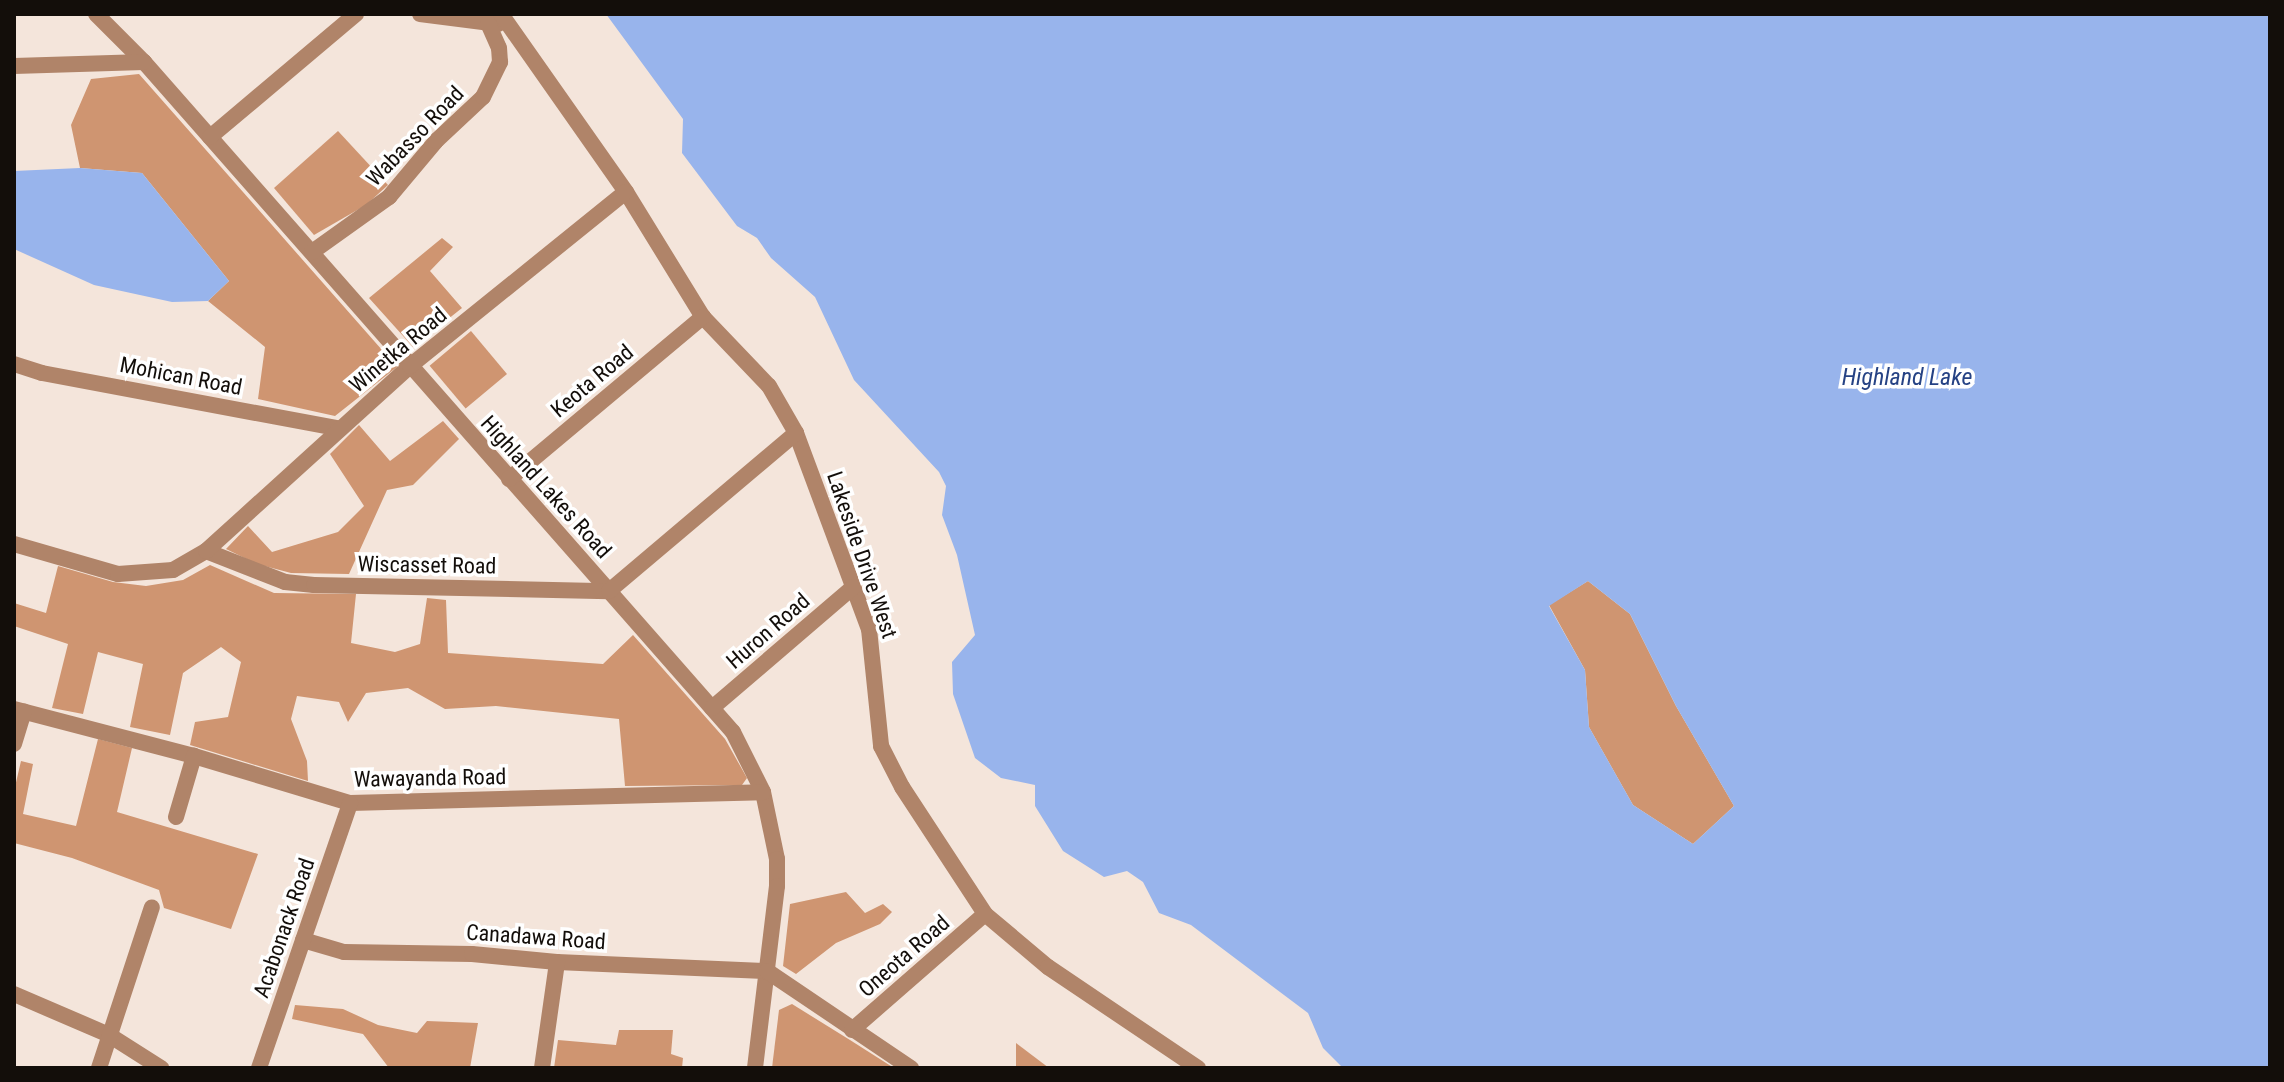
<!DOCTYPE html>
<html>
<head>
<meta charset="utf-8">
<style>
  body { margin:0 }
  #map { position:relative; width:2284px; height:1082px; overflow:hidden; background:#f4e5db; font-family:"Roboto Condensed",sans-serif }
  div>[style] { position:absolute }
  .forest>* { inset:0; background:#cf9571; transform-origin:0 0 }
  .water>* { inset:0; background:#98b4ec }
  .minor>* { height:16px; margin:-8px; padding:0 8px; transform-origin:8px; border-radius:8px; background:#b08469 }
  span { translate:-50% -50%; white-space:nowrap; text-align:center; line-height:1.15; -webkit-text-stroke:7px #fff; paint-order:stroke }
  .street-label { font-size:22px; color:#130e0a }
  .water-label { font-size:24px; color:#254284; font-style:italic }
  .frame { position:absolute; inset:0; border:16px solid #130e0a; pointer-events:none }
</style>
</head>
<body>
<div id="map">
  <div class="forest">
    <i style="clip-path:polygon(139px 74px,397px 367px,335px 416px,258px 399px,265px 347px,208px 301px,229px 281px,142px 173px,80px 168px,71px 125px,91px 79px)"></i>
    <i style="clip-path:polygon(338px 131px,388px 185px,366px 205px,314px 235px,274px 188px)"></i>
    <i style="clip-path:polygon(442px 238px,453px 247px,430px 271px,462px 308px,413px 347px,369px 298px)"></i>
    <i style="left:471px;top:331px;width:56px;height:54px;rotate:50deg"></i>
    <i style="clip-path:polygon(443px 421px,459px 439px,413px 485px,387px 490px,349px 574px,291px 573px,257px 564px,226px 549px,248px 526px,272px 552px,338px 532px,364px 506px,330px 454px,359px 425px,390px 461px)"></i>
    <i style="clip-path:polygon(210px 565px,274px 593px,356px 594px,351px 643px,395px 652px,420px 644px,427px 598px,446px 600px,448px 653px,603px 664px,633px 635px,725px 739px,747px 778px,742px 785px,625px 786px,619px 719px,496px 706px,445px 709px,408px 688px,366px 693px,348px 722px,339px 702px,297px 696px,291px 719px,307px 761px,308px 781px,190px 745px,195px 722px,228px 717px,241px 662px,221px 647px,183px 673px,170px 735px,130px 727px,143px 664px,98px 652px,83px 714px,52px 708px,68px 644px,14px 626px,14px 603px,46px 613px,58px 566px,113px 582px,146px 586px,183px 580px)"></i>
    <i style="clip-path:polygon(1588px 581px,1630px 614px,1676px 706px,1734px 806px,1693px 844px,1633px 805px,1589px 727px,1585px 670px,1549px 605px)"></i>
    <i style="clip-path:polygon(98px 739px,132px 748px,117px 812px,258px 854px,231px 929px,164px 908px,159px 890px,72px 858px,14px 843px,14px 791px,21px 761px,33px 764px,23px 814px,76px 826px)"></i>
    <i style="clip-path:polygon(846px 892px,865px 913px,883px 904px,892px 912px,880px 924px,836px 943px,796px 974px,783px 966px,790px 904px)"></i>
    <i style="clip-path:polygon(792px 1004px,850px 1040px,894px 1068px,772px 1068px,779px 1010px)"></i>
    <i style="clip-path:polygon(295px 1005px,343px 1009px,378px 1025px,417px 1033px,427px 1021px,478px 1023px,470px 1068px,389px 1068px,363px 1034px,292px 1019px)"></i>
    <i style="clip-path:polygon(619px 1030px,673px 1030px,671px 1054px,683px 1058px,682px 1068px,554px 1068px,558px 1040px,616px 1045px)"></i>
    <i style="clip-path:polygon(1016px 1043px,1049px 1068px,1016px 1068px)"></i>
  </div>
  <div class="water">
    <i style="clip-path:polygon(evenodd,606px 14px,2270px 14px,2270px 1068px,1343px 1068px,1323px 1048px,1308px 1013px,1191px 925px,1159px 913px,1143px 882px,1127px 871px,1104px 877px,1063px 851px,1035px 806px,1035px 785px,1001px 778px,975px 758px,953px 694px,952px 662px,975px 635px,957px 555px,942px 515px,946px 486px,939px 472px,854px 380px,815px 297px,771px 258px,757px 238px,737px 226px,682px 153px,683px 119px,606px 14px,1588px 581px,1630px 614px,1676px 706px,1734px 806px,1693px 844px,1633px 805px,1589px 727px,1585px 670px,1549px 606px,1588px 581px)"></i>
    <i style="clip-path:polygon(80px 168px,142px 173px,229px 281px,208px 301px,172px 302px,94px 285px,14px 249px,14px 171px)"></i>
  </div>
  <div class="minor">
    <i style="left:96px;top:14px;width:68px;rotate:45deg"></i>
    <i style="left:144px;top:62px;width:892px;rotate:48.68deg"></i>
    <i style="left:733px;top:732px;width:67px;rotate:63.4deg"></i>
    <i style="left:763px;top:792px;width:68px;rotate:78.2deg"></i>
    <i style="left:777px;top:859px;width:27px;rotate:90deg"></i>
    <i style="left:777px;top:886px;width:183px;rotate:96.9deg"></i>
    <i style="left:420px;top:14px;width:79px;rotate:7.3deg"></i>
    <i style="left:501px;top:14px;width:218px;rotate:54.9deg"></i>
    <i style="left:626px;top:192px;width:147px;rotate:58.4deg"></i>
    <i style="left:703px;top:317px;width:95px;rotate:46.3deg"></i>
    <i style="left:769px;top:386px;width:54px;rotate:60.1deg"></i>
    <i style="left:796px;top:433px;width:209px;rotate:69.6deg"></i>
    <i style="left:869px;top:629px;width:118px;rotate:84.1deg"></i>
    <i style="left:881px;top:746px;width:46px;rotate:62.9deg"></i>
    <i style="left:902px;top:787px;width:152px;rotate:56.8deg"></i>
    <i style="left:985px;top:914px;width:82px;rotate:40.1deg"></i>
    <i style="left:1048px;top:967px;width:181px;rotate:34deg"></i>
    <i style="left:14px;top:66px;width:130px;rotate:-1.8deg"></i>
    <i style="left:210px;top:137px;width:191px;rotate:-40.1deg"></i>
    <i style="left:312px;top:252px;width:95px;rotate:-35.5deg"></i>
    <i style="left:389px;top:197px;width:73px;rotate:-50deg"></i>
    <i style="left:436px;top:141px;width:64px;rotate:-43.1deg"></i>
    <i style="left:483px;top:97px;width:39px;rotate:-64deg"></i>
    <i style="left:500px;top:62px;width:14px;rotate:-94deg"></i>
    <i style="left:499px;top:48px;width:27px;rotate:-114deg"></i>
    <i style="left:14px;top:364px;width:29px;rotate:18deg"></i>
    <i style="left:42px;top:373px;width:303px;rotate:10.6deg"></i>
    <i style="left:509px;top:479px;width:253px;rotate:-39.9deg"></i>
    <i style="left:14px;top:544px;width:108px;rotate:16.1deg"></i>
    <i style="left:118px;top:574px;width:55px;rotate:-4.2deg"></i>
    <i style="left:173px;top:570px;width:38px;rotate:-30deg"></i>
    <i style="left:206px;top:551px;width:85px;rotate:21.4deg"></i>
    <i style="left:285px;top:582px;width:29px;rotate:6deg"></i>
    <i style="left:314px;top:585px;width:295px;rotate:1.2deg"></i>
    <i style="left:609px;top:591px;width:245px;rotate:-40.2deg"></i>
    <i style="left:206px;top:551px;width:275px;rotate:-42.2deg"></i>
    <i style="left:410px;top:366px;width:277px;rotate:-38.9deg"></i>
    <i style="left:712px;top:708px;width:186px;rotate:-40.6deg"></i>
    <i style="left:14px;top:709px;width:186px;rotate:14.6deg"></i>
    <i style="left:194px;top:756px;width:163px;rotate:16.8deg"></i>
    <i style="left:350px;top:803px;width:413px;rotate:-1.5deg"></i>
    <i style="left:14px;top:744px;width:34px;rotate:-73deg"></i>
    <i style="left:176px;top:817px;width:64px;rotate:-73.6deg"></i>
    <i style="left:303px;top:940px;width:43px;rotate:16.3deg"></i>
    <i style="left:344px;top:952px;width:128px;rotate:0.9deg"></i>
    <i style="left:472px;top:954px;width:85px;rotate:5.4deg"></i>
    <i style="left:557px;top:962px;width:210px;rotate:2.5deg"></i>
    <i style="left:767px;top:971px;width:174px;rotate:34deg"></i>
    <i style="left:14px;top:994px;width:103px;rotate:23.3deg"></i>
    <i style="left:109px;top:1035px;width:62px;rotate:32.4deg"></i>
    <i style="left:852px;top:1030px;width:176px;rotate:-41.1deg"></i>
    <i style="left:99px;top:1068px;width:169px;rotate:-71.8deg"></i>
    <i style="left:259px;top:1068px;width:280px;rotate:-71deg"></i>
    <i style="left:542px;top:1068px;width:107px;rotate:-81.9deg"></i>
  </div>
  <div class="street-label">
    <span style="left:415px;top:136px;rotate:-46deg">Wabasso Road</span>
    <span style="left:398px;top:350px;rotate:-40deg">Winetka Road</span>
    <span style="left:181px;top:376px;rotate:11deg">Mohican Road</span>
    <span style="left:592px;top:381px;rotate:-40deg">Keota Road</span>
    <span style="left:546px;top:487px;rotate:48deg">Highland Lakes Road</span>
    <span style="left:862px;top:555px;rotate:71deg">Lakeside Drive West</span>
    <span style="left:427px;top:565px;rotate:1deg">Wiscasset Road</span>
    <span style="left:768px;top:631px;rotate:-41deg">Huron Road</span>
    <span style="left:430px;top:778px;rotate:-1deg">Wawayanda Road</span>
    <span style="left:284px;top:928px;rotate:-71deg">Acabonack Road</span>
    <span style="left:536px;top:937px;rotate:4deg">Canadawa Road</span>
    <span style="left:904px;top:956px;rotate:-41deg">Oneota Road</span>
  </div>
  <div class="water-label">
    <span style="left:1907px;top:378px">Highland Lake</span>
  </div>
  <div class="frame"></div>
</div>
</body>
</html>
